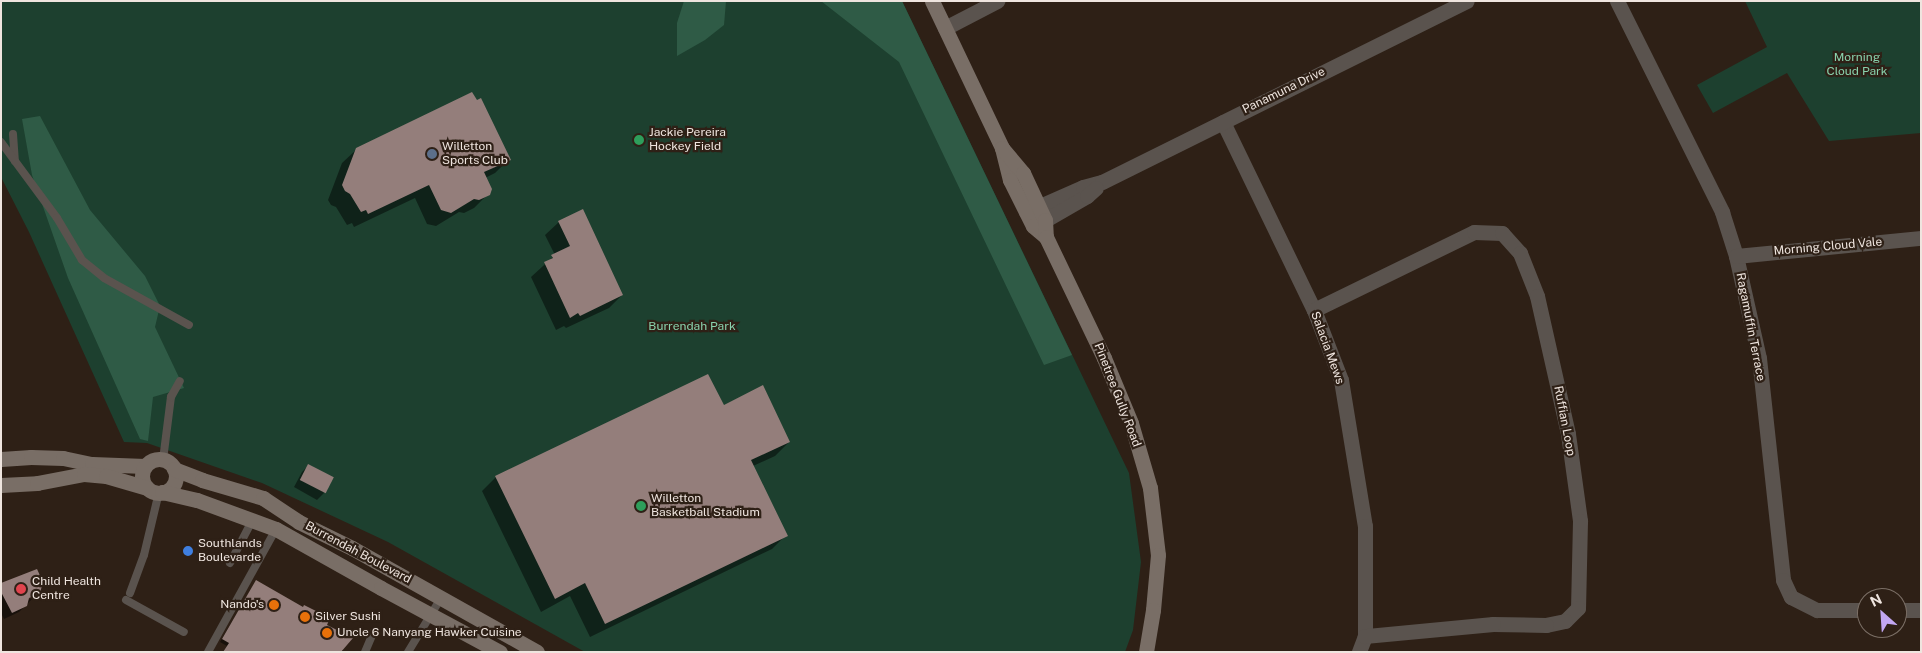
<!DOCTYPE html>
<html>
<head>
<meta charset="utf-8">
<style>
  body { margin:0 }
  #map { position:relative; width:1922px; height:653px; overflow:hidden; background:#2e2016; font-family:"Public Sans",sans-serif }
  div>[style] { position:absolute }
  .green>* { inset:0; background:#1d402f }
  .forest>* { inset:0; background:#2f5b46 }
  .shadow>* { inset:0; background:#0007 }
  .building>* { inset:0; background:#947e7b; transform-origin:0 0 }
  .service>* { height:8px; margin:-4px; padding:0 4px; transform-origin:4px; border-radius:4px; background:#5a534e }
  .minor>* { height:15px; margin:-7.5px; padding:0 7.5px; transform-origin:7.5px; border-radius:7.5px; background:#5a534e }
  .tertiary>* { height:15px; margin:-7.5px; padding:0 7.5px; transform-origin:7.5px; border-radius:7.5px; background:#5a534e }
  .secondary>* { height:15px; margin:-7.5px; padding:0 7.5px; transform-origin:7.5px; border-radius:7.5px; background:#796e66 }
  .secondary>.ring { margin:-7.5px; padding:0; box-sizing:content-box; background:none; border:15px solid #796e66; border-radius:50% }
  .dots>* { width:14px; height:14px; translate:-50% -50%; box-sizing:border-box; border:2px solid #2e2016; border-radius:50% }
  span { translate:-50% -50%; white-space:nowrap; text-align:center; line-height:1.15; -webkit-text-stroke:4.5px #2e2016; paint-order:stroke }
  .park-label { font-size:12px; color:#89d2ad }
  .street-label { font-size:12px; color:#efe5df }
  .poi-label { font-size:12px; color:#efe5df }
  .left { translate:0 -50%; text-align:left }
  .right { translate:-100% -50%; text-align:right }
  .frame { position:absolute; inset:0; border:2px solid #efe5df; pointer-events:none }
  .north { position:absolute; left:1857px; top:588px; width:50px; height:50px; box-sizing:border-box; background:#2e2016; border:1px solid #7b6f66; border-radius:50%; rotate:334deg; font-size:14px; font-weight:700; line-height:20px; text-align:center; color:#efe5df }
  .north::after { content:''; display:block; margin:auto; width:18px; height:22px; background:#c2a7f2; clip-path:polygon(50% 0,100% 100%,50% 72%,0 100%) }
</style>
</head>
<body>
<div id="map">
  <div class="green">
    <i style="clip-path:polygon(1px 1px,902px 1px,1129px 473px,1141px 562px,1133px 630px,1125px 652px,585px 652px,388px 542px,262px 483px,147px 443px,124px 442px,29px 232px,1px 177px)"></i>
    <i style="clip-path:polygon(1745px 1px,1921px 1px,1921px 133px,1829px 141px,1787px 73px,1713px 113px,1697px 85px,1767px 47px)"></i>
  </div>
  <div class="forest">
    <i style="clip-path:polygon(684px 1px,726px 1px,724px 25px,705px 40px,677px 56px,677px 23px)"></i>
    <i style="clip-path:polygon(821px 1px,902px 1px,1072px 355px,1044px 365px,899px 62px)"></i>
    <i style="clip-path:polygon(40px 116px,90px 210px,145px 276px,160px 306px,155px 327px,184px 388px,153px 397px,148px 441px,140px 439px,68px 278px,32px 175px,22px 119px)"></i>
  </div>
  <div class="shadow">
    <i style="clip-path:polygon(357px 149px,509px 159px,495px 173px,485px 178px,488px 194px,474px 208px,464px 213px,459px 212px,436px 226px,427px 224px,415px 198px,354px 227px,352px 223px,347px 225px,336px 207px,331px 205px,328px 200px,342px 163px)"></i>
    <i style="clip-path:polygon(559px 222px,622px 295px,609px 308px,566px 328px,564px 326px,556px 330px,531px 277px,555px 255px,545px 235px)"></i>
    <i style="clip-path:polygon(724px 407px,789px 442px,775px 456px,753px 466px,786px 535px,772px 549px,590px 637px,570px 596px,541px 612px,482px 491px,496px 477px)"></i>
    <i style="clip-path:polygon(309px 465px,324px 493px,317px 500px,294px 487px,302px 472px)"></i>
    <i style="clip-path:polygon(256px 581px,325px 625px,343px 651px,223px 652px,227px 646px,220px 642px)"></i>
    <i style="clip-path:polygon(1px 586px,39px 592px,35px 596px,35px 594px,23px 600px,24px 602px,34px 597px,19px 612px,4px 619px,1px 613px)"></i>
  </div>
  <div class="building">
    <i style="clip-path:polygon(472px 92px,477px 100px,481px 98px,511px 160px,484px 172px,492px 189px,490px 195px,479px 200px,474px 199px,451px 213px,441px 210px,429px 185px,368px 214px,366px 210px,361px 212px,350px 194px,345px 191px,342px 185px,356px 148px)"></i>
    <i style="clip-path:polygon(583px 209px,623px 295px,580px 316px,578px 313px,570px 318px,544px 262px,553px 258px,551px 255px,570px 246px,558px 221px)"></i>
    <i style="clip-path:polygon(708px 374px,724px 405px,763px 385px,790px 442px,751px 460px,788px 536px,605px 624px,585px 583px,555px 599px,495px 476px)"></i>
    <i style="left:308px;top:464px;width:29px;height:18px;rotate:27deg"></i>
    <i style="clip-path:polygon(37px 569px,43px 582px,40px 593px,29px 598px,27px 606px,12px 613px,1px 592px,1px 583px)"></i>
    <i style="clip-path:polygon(256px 580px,303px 607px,304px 605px,330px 618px,327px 625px,353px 638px,341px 652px,223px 652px,229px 643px,222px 639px)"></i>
  </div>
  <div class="service">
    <i style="left:13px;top:134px;width:27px;rotate:86deg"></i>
    <i style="left:1px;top:142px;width:94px;rotate:53.6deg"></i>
    <i style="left:57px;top:218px;width:49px;rotate:59.2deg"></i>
    <i style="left:82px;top:260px;width:28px;rotate:39deg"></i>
    <i style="left:104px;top:278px;width:97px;rotate:28.9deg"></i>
    <i style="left:163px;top:460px;width:64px;rotate:-82.8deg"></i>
    <i style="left:171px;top:397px;width:18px;rotate:-61deg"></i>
    <i style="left:230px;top:563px;width:50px;rotate:-62.4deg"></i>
    <i style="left:130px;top:593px;width:40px;rotate:-69.8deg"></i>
    <i style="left:144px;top:555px;width:65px;rotate:-76.6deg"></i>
    <i style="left:126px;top:600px;width:66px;rotate:28.9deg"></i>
    <i style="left:208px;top:652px;width:141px;rotate:-61.1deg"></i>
    <i style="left:365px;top:652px;width:21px;rotate:-67deg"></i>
    <i style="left:408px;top:652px;width:63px;rotate:-58.6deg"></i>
  </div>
  <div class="minor">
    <i style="left:1617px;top:1px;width:236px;rotate:63.5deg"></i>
    <i style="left:1722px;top:212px;width:46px;rotate:72.3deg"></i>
    <i style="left:1736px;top:256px;width:105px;rotate:77.3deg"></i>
    <i style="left:1759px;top:358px;width:223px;rotate:83.8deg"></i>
    <i style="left:1783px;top:580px;width:19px;rotate:65deg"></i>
    <i style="left:1791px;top:597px;width:29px;rotate:27deg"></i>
    <i style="left:1817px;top:610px;width:50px"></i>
    <i style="left:945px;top:28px;width:59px;rotate:-27.4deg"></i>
    <i style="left:1223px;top:122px;width:209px;rotate:64.2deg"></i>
    <i style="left:1314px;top:310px;width:75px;rotate:68.9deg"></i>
    <i style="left:1341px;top:380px;width:148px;rotate:80.7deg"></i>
    <i style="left:1365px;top:526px;width:110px;rotate:90deg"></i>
    <i style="left:1365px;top:636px;width:17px;rotate:111deg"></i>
    <i style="left:1736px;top:256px;width:186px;rotate:-5.6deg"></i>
    <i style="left:1314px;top:310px;width:178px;rotate:-26deg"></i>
    <i style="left:1474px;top:232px;width:28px;rotate:2deg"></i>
    <i style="left:1502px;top:233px;width:27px;rotate:48deg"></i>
    <i style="left:1520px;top:253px;width:46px;rotate:68.4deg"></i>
    <i style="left:1537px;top:296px;width:141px;rotate:77.3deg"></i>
    <i style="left:1568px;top:434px;width:88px;rotate:82.1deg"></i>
    <i style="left:1580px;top:521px;width:87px;rotate:91.3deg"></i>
    <i style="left:1578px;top:608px;width:18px;rotate:135deg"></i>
    <i style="left:1565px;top:621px;width:19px;rotate:168deg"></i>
    <i style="left:1546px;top:625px;width:53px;rotate:-178.9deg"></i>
    <i style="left:1493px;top:624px;width:129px;rotate:174.6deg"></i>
    <i style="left:1897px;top:610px;width:24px"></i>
  </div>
  <div class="tertiary">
    <i style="left:1026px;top:212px;width:62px;rotate:-23.7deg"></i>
    <i style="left:1083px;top:187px;width:20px;rotate:-15deg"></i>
    <i style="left:1102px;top:182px;width:407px;rotate:-26.4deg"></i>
    <i style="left:1035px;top:226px;width:60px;rotate:-30deg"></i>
    <i style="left:1087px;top:196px;width:12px;rotate:-42deg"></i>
  </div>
  <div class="secondary">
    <i style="left:932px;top:1px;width:163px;rotate:64.5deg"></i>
    <i style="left:1002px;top:148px;width:33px;rotate:76deg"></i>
    <i style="left:1010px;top:180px;width:51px;rotate:63.4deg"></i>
    <i style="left:1033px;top:226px;width:17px;rotate:40deg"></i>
    <i style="left:1002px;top:148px;width:33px;rotate:50deg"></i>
    <i style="left:1023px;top:173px;width:52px;rotate:64.9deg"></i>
    <i style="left:1045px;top:220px;width:17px;rotate:87deg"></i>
    <i style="left:1046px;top:237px;width:134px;rotate:64.4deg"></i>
    <i style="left:1104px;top:358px;width:70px;rotate:67.4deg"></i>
    <i style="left:1131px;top:423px;width:68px;rotate:73.7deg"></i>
    <i style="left:1150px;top:488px;width:67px;rotate:83.2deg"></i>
    <i style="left:1158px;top:555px;width:55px;rotate:95.2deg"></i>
    <i style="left:1153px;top:610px;width:43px;rotate:99.5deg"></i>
    <i style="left:1px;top:459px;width:30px;rotate:-4deg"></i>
    <i style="left:31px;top:457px;width:32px;rotate:2deg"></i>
    <i style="left:63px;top:458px;width:30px;rotate:12deg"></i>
    <i style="left:92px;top:464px;width:53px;rotate:2.2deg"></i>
    <i class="ring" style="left:142px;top:459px;width:19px;height:19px"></i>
    <i style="left:174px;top:469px;width:30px;rotate:21deg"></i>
    <i style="left:202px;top:480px;width:64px;rotate:16.4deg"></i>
    <i style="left:263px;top:498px;width:43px;rotate:33.7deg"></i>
    <i style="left:299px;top:522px;width:59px;rotate:26.1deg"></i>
    <i style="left:352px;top:548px;width:212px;rotate:29.3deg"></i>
    <i style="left:1px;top:485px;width:36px;rotate:-3deg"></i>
    <i style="left:37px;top:483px;width:48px;rotate:-10.8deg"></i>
    <i style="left:84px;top:474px;width:22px;rotate:5deg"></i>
    <i style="left:106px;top:476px;width:43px;rotate:16.3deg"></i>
    <i style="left:162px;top:492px;width:36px;rotate:13deg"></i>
    <i style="left:197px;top:500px;width:84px;rotate:20.2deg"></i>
    <i style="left:276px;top:529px;width:120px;rotate:29.3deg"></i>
    <i style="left:381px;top:588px;width:135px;rotate:28.3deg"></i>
  </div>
  <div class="dots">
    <i style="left:639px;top:140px;background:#2e9e5b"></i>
    <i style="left:432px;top:154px;background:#5c6f8a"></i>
    <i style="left:641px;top:506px;background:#2e9e5b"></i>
    <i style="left:188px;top:551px;background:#3f7fe0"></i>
    <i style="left:21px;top:589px;background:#e0444e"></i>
    <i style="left:274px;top:605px;background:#e8710a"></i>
    <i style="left:305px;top:617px;background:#e8710a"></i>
    <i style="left:327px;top:633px;background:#e8710a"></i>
  </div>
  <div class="park-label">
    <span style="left:1857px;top:65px">Morning<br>Cloud Park</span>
    <span style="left:692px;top:327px">Burrendah Park</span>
  </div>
  <div class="street-label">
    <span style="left:1284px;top:91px;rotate:-26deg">Panamuna Drive</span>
    <span style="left:1828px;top:247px;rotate:-5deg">Morning Cloud Vale</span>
    <span style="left:1750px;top:327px;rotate:79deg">Ragamuffin Terrace</span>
    <span style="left:1327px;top:348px;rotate:70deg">Salacia Mews</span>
    <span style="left:1117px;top:395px;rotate:69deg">Pinetree Gully Road</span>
    <span style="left:1564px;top:421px;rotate:79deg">Ruffian Loop</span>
    <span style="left:358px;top:553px;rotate:28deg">Burrendah Boulevard</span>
  </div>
  <div class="poi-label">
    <span class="left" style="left:649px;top:140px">Jackie Pereira<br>Hockey Field</span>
    <span class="left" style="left:442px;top:154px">Willetton<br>Sports Club</span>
    <span class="left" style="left:651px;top:506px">Willetton<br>Basketball Stadium</span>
    <span class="left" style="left:198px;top:551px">Southlands<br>Boulevarde</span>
    <span class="left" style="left:32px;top:589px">Child Health<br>Centre</span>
    <span class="right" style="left:264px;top:605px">Nando's</span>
    <span class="left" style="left:315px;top:617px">Silver Sushi</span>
    <span class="left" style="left:337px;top:633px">Uncle 6 Nanyang Hawker Cuisine</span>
  </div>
  <div class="frame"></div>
  <div class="north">N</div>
</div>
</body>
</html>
